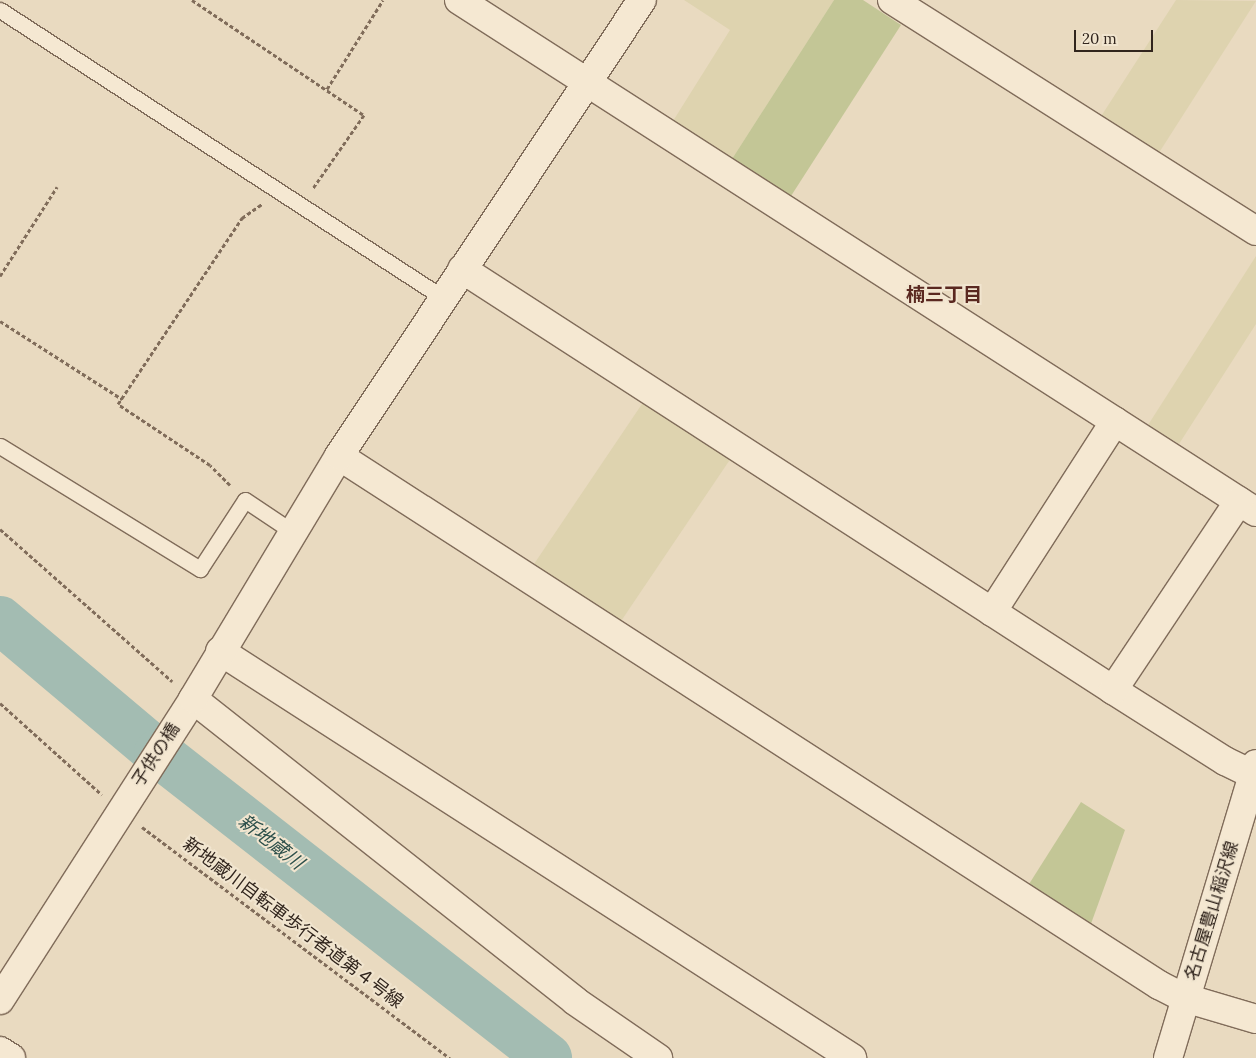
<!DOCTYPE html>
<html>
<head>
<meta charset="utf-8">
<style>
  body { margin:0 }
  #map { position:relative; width:1256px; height:1058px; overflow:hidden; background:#e9dac0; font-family:Lora,"Noto Sans JP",serif }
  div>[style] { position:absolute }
  .farmland>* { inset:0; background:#ded3af; transform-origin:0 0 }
  .green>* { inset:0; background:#c3c696 }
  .river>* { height:48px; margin:-24px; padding:0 24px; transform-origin:24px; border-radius:24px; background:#a3bcb2 }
  .path>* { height:3px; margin-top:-1.5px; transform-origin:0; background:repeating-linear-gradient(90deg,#806c5a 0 4px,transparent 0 6.5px) }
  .roads { filter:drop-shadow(1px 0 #806c5a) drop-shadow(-1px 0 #806c5a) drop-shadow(0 1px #806c5a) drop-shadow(0 -1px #806c5a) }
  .service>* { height:15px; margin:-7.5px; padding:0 7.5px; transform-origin:7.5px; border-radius:7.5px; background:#f5e8d2 }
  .minor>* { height:28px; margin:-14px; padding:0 14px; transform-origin:14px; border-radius:14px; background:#f5e8d2 }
  .secondary>* { height:28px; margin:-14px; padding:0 14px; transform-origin:14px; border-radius:14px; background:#f5e8d2 }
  span { translate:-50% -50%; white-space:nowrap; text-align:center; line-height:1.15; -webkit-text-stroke:4px #f1e5cf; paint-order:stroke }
  .street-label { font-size:18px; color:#31251d }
  .neighbourhood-label { font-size:19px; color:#5a2820; font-weight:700 }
  .water-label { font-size:19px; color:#2d504b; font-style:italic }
  .scale { position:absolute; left:1074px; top:30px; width:79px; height:22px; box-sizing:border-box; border:2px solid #31251d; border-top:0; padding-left:6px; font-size:15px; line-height:18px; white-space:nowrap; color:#31251d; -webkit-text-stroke:4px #f1e5cf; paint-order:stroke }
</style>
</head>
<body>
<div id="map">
  <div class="farmland">
    <i style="clip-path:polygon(684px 0,834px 0,732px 159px,673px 121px,730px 30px)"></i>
    <i style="clip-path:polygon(1176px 0,1256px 1px,1155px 159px,1098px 121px)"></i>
    <i style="clip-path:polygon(1256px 256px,1256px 324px,1179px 444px,1148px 425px)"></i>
    <i style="left:644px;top:401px;width:104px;height:206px;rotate:34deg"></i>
  </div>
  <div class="green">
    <i style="clip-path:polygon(834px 0,863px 0,901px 25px,791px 196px,732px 159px)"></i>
    <i style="clip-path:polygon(1081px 802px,1125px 830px,1088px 932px,1024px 892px)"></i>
  </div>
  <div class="river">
    <i style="left:0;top:620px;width:207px;rotate:40.1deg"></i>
    <i style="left:158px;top:753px;width:495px;rotate:38deg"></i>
  </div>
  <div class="path">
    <i style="left:192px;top:0;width:207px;rotate:33.8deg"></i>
    <i style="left:364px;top:115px;width:89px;rotate:124.9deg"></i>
    <i style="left:327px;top:89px;width:105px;rotate:-57.8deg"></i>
    <i style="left:0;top:276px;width:106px;rotate:-57.4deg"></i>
    <i style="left:0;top:321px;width:145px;rotate:32.6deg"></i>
    <i style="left:230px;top:485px;width:28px;rotate:-135deg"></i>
    <i style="left:210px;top:465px;width:110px;rotate:-146.5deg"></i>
    <i style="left:118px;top:404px;width:224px;rotate:-56.3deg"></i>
    <i style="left:242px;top:218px;width:24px;rotate:-35deg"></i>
    <i style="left:0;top:529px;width:230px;rotate:41.5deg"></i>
    <i style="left:0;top:703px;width:137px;rotate:42deg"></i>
    <i style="left:142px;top:827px;width:385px;rotate:36.9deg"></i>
  </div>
  <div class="roads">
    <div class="service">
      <i style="left:0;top:10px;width:531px;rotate:33deg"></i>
      <i style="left:0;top:446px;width:235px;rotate:31.6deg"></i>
      <i style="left:200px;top:569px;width:82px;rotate:-56.9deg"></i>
      <i style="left:245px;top:500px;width:58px;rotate:33.7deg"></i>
    </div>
    <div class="minor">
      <i style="left:459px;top:0;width:947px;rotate:32.72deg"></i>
      <i style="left:892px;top:0;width:431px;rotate:32.4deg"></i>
      <i style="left:462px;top:269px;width:775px;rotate:32.89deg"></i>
      <i style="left:1113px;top:690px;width:133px;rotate:32.4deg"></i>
      <i style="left:1225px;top:761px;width:34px;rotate:26deg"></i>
      <i style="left:339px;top:456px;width:976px;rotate:32.83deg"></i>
      <i style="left:1159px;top:985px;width:29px;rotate:27deg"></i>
      <i style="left:1185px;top:998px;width:74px;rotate:16.5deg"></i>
      <i style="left:992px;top:612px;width:227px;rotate:-57.2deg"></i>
      <i style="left:220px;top:651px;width:752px;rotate:32.78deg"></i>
      <i style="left:1113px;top:690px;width:227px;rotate:-56.3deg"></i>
      <i style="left:193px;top:699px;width:487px;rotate:38.3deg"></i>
      <i style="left:575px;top:1001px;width:101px;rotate:34.5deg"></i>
      <i style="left:0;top:1000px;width:358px;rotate:-57.3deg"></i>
      <i style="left:193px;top:699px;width:283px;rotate:-59deg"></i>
      <i style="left:339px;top:456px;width:547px;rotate:-56.4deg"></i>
      <i style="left:0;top:1051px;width:13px;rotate:32deg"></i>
    </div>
    <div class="secondary">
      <i style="left:1168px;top:1058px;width:307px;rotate:-73.3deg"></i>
    </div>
  </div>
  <div class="street-label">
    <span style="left:156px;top:755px;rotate:-57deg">子供の橋</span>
    <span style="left:1212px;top:911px;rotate:-73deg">名古屋豊山稲沢線</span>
    <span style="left:293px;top:923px;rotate:37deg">新地蔵川自転車歩行者道第４号線</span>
  </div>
  <div class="neighbourhood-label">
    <span style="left:944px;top:295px">楠三丁目</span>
  </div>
  <div class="water-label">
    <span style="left:271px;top:842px;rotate:38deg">新地蔵川</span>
  </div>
  <div class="scale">20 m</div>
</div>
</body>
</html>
